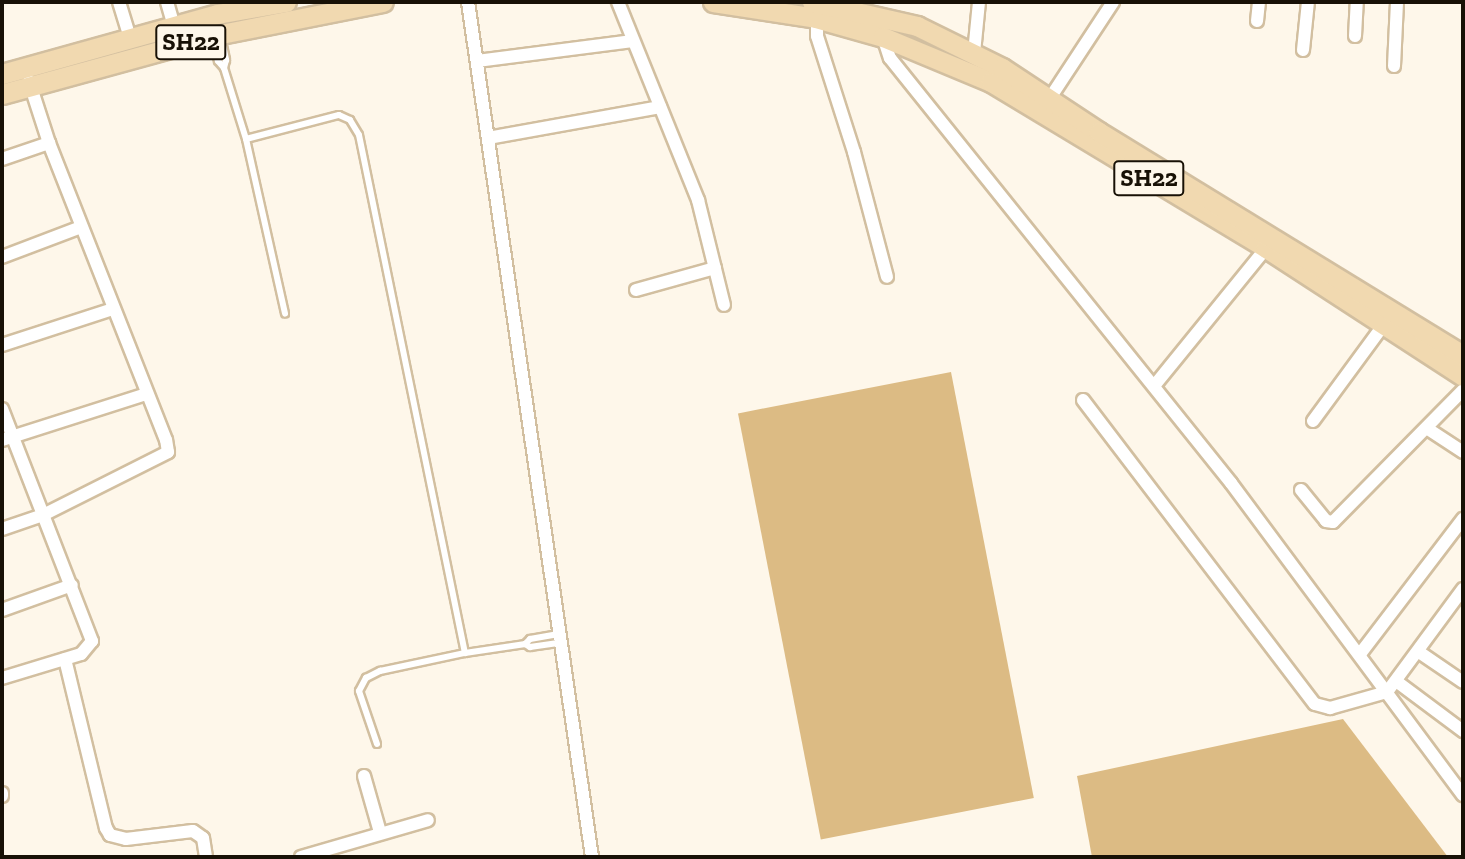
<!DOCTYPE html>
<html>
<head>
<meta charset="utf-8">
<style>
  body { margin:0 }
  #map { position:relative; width:1465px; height:859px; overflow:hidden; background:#fef7ea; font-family:"Zilla Slab",serif }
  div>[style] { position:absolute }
  .water>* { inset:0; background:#dcbb84; transform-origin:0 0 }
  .roads { filter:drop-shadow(2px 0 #d2bfa0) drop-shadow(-2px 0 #d2bfa0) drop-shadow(0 2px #d2bfa0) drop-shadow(0 -2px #d2bfa0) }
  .lane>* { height:6px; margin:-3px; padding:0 3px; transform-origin:3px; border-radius:3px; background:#fff }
  .street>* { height:12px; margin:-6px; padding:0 6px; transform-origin:6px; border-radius:6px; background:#fff }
  .primary>* { height:19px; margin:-9.5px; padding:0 9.5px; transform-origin:9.5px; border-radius:9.5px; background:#f1d9b0 }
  span { translate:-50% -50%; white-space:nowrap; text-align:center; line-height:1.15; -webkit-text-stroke:7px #fef7ea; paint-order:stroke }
  .shield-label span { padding:2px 5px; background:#fef7ea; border:2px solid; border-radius:5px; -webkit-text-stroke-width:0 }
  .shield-label { font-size:24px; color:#181106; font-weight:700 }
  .frame { position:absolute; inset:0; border:4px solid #181106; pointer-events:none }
</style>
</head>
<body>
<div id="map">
  <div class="water">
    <i style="left:951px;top:372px;width:434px;height:217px;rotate:79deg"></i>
    <i style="clip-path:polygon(1343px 719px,1448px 857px,1092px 857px,1077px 776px)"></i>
  </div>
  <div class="roads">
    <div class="lane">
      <i style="left:221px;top:36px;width:25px;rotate:78deg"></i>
      <i style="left:226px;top:60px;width:8px;rotate:104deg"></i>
      <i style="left:214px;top:39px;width:22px;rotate:80deg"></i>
      <i style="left:218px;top:61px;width:9px;rotate:49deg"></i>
      <i style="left:224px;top:68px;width:74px;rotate:72.8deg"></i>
      <i style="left:246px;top:139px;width:179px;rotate:77.4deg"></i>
      <i style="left:246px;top:139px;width:96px;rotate:-14.5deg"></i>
      <i style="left:339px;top:115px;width:12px;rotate:24deg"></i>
      <i style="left:350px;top:120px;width:17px;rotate:59deg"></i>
      <i style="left:359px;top:135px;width:529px;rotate:78.44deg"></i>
      <i style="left:525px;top:644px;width:7px;rotate:-45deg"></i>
      <i style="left:530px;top:639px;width:29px;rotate:-10deg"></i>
      <i style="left:377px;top:744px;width:56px;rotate:-108.8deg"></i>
      <i style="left:359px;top:691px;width:15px;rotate:-62deg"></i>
      <i style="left:366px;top:678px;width:16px;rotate:-27deg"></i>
      <i style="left:380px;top:671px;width:87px;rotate:-12deg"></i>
      <i style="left:465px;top:653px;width:61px;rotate:-8.5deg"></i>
      <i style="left:525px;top:644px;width:6px;rotate:31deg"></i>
      <i style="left:530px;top:647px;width:30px;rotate:-8deg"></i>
    </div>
    <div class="street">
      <i style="left:119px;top:2px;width:38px;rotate:73deg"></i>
      <i style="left:167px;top:2px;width:25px;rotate:74deg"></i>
      <i style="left:468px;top:2px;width:864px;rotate:81.75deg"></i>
      <i style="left:618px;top:2px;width:214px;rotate:68deg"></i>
      <i style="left:698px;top:200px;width:108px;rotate:76.1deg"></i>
      <i style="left:817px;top:11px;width:25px;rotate:90deg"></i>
      <i style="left:817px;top:36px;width:122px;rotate:72.3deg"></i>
      <i style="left:854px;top:152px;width:129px;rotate:75.2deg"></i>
      <i style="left:1257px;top:21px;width:19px;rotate:-84deg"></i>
      <i style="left:1355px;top:36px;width:34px;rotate:-87deg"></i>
      <i style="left:883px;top:37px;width:22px;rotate:72deg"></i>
      <i style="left:890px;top:58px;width:545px;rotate:51.26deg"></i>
      <i style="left:1231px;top:483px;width:389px;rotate:53.4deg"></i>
      <i style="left:1303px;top:50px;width:48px;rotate:-84.1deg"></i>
      <i style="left:974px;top:53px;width:51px;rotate:-84.4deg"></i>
      <i style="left:477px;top:61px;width:157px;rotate:-7.3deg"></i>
      <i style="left:1394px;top:66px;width:64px;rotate:-87.3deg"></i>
      <i style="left:1050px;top:98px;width:115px;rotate:-56.7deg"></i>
      <i style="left:488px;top:138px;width:175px;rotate:-10.2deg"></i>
      <i style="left:2px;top:159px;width:50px;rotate:-18.8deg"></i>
      <i style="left:2px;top:257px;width:85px;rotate:-20.8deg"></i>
      <i style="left:636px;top:290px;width:82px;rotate:-15.6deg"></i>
      <i style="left:2px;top:345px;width:117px;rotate:-18deg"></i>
      <i style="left:1154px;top:386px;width:178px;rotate:-50.9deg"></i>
      <i style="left:1083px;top:400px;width:382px;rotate:52.7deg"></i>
      <i style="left:1315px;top:704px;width:16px;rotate:15deg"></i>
      <i style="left:1330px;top:708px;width:59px;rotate:-15.7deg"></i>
      <i style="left:1387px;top:692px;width:128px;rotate:-53.6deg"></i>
      <i style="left:2px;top:409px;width:249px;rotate:68.8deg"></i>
      <i style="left:92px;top:641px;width:17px;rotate:130deg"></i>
      <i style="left:81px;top:654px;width:83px;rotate:163.1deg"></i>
      <i style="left:1313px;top:421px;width:122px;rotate:-53.7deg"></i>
      <i style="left:1428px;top:429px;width:42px;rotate:33.3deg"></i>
      <i style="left:2px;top:440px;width:151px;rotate:-17.7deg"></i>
      <i style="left:1301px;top:490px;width:40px;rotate:51deg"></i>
      <i style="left:1326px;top:521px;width:7px;rotate:8deg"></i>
      <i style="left:1333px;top:522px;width:185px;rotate:-45.4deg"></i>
      <i style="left:2px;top:529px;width:43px;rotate:-18.9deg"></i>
      <i style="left:43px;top:515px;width:140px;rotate:-26.7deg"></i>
      <i style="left:168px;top:452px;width:12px;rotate:-99deg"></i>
      <i style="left:166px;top:440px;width:319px;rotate:-111.5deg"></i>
      <i style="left:49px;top:143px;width:65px;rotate:-107.9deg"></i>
      <i style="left:2px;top:610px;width:74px;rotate:-19.7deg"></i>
      <i style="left:1419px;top:652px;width:53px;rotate:34.3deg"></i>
      <i style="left:1360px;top:654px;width:170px;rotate:-52.7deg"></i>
      <i style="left:65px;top:659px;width:174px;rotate:76.4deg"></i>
      <i style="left:106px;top:828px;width:8px;rotate:60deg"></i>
      <i style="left:110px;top:835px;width:16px;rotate:14deg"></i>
      <i style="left:126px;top:839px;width:67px;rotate:-6.8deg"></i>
      <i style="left:193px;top:831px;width:12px;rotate:35deg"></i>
      <i style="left:203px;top:838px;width:19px;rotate:81deg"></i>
      <i style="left:1396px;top:681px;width:84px;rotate:36.7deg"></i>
      <i style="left:364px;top:776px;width:58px;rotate:74.1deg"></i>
      <i style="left:2px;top:793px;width:3px;rotate:90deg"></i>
      <i style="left:301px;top:857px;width:132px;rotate:-16.2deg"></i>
    </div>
    <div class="primary">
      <i style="left:713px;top:2px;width:104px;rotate:8.8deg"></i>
      <i style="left:816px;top:18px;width:70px;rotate:15.8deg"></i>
      <i style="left:883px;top:37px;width:117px;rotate:22.6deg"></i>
      <i style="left:991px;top:82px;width:321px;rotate:31.1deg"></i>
      <i style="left:1266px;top:248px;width:235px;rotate:33deg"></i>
      <i style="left:812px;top:2px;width:108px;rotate:12.9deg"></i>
      <i style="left:917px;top:26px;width:95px;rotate:26.3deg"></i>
      <i style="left:1002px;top:68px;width:116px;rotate:33.4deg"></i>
      <i style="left:1099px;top:132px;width:427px;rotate:31.5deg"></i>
      <i style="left:2px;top:74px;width:223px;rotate:-15.6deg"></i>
      <i style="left:217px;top:14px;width:70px;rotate:-9.9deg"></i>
      <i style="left:2px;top:94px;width:227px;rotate:-15.3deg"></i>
      <i style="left:221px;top:34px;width:165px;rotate:-11.2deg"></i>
    </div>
  </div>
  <div class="shield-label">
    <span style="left:191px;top:42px">SH22</span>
    <span style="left:1149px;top:178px">SH22</span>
  </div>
  <div class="frame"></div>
</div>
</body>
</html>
